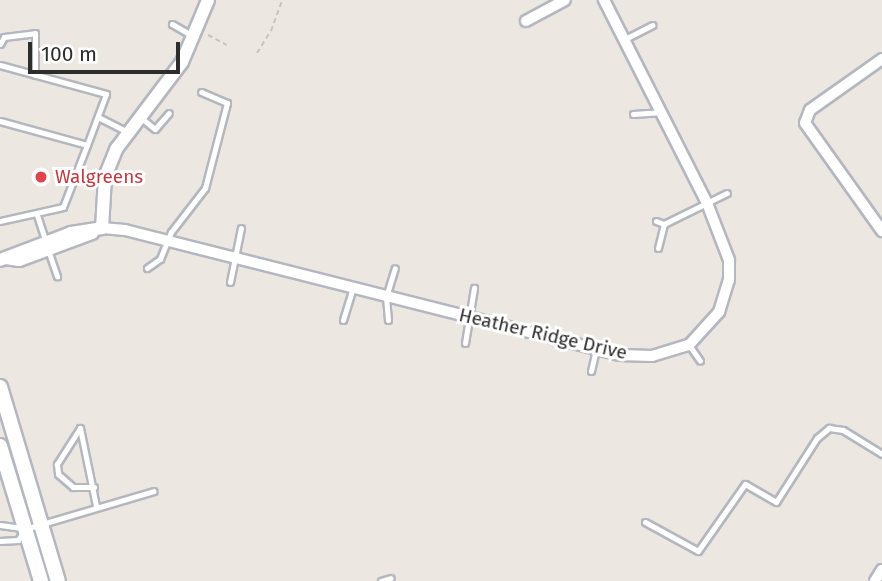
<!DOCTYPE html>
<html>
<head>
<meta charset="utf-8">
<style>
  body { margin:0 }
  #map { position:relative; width:882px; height:581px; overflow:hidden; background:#ede7e1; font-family:"Fira Sans",sans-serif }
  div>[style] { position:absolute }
  .path>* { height:2px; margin-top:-1px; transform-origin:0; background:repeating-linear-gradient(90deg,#c4c4c4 0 5px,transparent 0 8.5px) }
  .roads { filter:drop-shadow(2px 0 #b4b7bf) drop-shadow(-2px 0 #b4b7bf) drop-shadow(0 2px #b4b7bf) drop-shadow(0 -2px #b4b7bf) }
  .service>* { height:5px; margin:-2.5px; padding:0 2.5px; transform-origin:2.5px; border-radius:2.5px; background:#fff }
  .minor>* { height:10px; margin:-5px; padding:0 5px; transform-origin:5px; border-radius:5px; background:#fff }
  .tertiary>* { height:12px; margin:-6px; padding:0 6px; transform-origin:6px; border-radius:6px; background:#fff }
  .secondary>* { height:14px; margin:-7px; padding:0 7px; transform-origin:7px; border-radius:7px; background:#fff }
  .dots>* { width:19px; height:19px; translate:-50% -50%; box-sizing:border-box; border:4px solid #fff; border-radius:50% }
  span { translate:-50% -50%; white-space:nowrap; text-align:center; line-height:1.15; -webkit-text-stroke:6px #fff; paint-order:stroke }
  .health-label { font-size:19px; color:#be3a42 }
  .left { translate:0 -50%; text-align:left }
  .street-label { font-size:19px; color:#2d2d2d }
  .scale { position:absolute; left:28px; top:42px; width:152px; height:32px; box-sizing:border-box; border:4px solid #2d2d2d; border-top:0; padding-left:9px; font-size:21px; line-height:24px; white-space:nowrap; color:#2d2d2d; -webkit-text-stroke:5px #fff; paint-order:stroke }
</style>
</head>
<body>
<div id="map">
  <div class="path">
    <i style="left:208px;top:35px;width:21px;rotate:28deg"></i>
    <i style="left:257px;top:53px;width:26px;rotate:-58deg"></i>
    <i style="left:271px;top:31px;width:33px;rotate:-70deg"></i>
  </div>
  <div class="roads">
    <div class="service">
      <i style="left:172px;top:24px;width:24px;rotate:30deg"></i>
      <i style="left:623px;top:40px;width:33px;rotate:-27deg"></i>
      <i style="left:0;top:44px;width:8px;rotate:-60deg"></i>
      <i style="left:4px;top:37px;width:31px;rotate:-7deg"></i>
      <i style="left:35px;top:33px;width:42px;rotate:90deg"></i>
      <i style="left:0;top:65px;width:110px;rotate:15.3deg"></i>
      <i style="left:106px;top:94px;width:54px;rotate:110.4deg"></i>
      <i style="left:633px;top:114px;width:26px;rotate:-4deg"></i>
      <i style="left:140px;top:117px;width:19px;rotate:39deg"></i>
      <i style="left:155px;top:129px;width:21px;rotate:-49deg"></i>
      <i style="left:100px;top:118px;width:31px;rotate:27deg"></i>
      <i style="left:0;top:121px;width:90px;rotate:15.4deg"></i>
      <i style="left:87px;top:145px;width:66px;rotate:111.2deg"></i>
      <i style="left:63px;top:207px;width:65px;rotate:167.5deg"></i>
      <i style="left:37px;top:215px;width:28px;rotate:72deg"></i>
      <i style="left:656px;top:221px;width:9px;rotate:21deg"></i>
      <i style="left:664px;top:224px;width:70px;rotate:-26.2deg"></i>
      <i style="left:658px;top:248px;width:25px;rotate:-76deg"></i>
      <i style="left:48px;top:250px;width:28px;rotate:71deg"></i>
      <i style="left:147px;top:268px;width:16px;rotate:-35deg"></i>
      <i style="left:160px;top:259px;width:29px;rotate:-68deg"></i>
      <i style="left:171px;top:232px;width:56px;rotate:-52.3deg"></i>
      <i style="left:205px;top:188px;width:88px;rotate:-75.5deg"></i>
      <i style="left:227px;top:103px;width:28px;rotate:-157deg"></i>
      <i style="left:230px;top:282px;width:55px;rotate:-78.5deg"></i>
      <i style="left:343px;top:320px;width:34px;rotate:-73deg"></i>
      <i style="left:388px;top:320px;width:23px;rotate:-95deg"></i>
      <i style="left:386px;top:297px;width:30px;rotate:-73deg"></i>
      <i style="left:465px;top:343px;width:56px;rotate:-80.7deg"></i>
      <i style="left:689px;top:345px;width:19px;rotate:55deg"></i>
      <i style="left:591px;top:371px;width:22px;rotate:-77deg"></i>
      <i style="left:80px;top:428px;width:43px;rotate:122.6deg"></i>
      <i style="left:57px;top:464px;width:10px;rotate:84deg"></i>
      <i style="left:58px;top:474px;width:20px;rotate:41deg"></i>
      <i style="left:73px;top:487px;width:21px"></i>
      <i style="left:80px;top:428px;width:80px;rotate:78.4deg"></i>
      <i style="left:645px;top:522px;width:60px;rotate:28.7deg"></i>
      <i style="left:698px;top:551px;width:82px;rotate:-55deg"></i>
      <i style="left:745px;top:484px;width:36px;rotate:30deg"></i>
      <i style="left:776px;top:502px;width:76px;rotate:-57.4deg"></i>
      <i style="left:817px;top:438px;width:16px;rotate:-40deg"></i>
      <i style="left:829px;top:428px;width:14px;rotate:8deg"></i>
      <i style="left:843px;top:430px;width:46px;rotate:31.6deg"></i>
      <i style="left:0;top:525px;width:22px;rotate:8deg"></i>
      <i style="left:0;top:541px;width:18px;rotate:-3deg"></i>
      <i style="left:18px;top:540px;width:13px;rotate:-58deg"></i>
      <i style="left:25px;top:529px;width:134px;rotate:-16.4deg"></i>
      <i style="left:381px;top:581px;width:10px;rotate:-17deg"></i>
    </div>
    <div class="minor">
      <i style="left:526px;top:21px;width:44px;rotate:-28.3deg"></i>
      <i style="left:882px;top:59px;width:88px;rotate:144.7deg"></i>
      <i style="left:810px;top:110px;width:14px;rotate:111deg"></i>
      <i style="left:805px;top:123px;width:133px;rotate:54.5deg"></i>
      <i style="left:102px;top:228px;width:23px;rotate:5deg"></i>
      <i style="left:125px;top:230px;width:511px;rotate:14.17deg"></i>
      <i style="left:620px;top:355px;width:32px;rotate:2deg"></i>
      <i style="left:652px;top:356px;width:39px;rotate:-17deg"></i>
      <i style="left:689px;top:345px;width:45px;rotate:-47.7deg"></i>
      <i style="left:719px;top:312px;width:34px;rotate:-73deg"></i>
      <i style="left:729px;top:280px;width:20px;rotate:-90deg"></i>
      <i style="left:729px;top:260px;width:61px;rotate:-111.1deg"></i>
      <i style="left:707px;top:203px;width:228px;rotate:-116.9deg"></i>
      <i style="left:875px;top:581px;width:13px;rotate:-58deg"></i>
    </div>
    <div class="tertiary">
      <i style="left:102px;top:228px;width:51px;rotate:-86.6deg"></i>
      <i style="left:105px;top:177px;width:31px;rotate:-68deg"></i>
      <i style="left:117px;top:148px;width:108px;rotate:-52.9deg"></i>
      <i style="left:182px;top:62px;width:67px;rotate:-67.2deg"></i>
      <i style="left:6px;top:258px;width:13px;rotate:9deg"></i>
      <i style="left:19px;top:260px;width:78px;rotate:-20.3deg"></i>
      <i style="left:0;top:260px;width:76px;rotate:-20.8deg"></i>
      <i style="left:71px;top:233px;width:31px;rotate:-9deg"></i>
    </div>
    <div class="secondary">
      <i style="left:0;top:387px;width:202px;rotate:73.4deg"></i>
      <i style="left:0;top:446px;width:141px;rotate:73.1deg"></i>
    </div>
  </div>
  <div class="dots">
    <i style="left:41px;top:177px;background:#e0444e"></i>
  </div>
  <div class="health-label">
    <span class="left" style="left:55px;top:177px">Walgreens</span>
  </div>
  <div class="street-label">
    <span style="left:543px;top:334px;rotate:13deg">Heather Ridge Drive</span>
  </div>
  <div class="scale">100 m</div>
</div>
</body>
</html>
